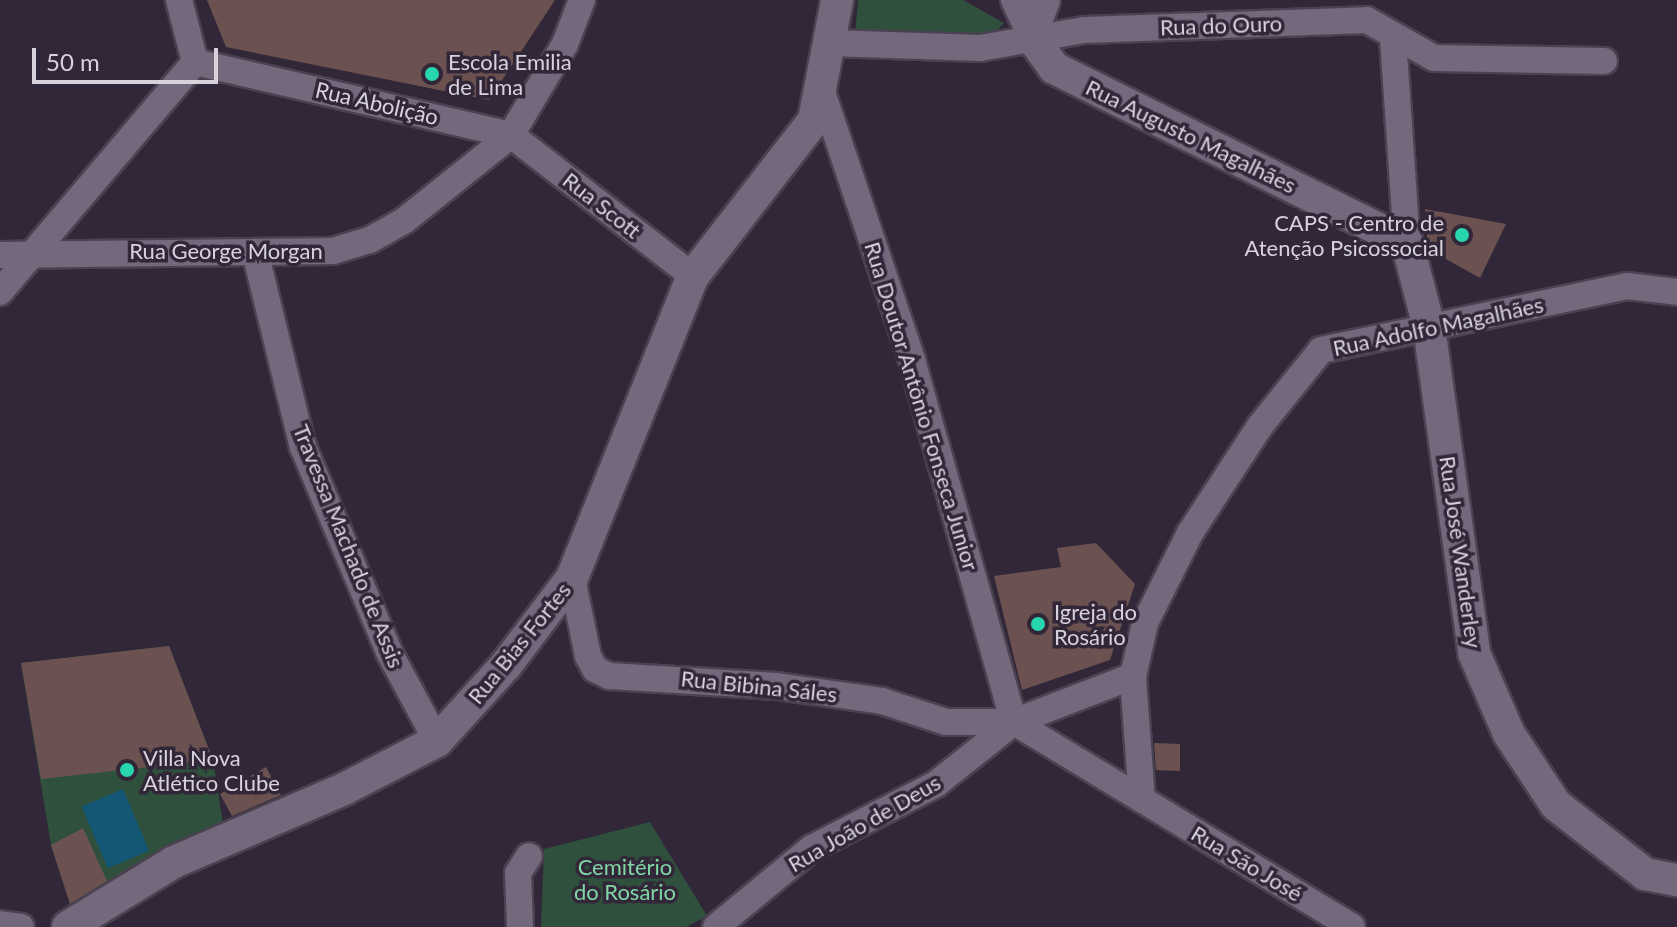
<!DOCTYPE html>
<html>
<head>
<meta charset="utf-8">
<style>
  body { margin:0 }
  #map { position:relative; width:1677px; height:927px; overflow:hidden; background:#322739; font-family:Lato,sans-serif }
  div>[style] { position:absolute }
  .green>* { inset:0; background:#2f503c }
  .water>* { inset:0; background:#145774; transform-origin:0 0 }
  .building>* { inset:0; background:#6b5251 }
  .roads { filter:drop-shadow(2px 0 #4b4251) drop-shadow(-2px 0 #4b4251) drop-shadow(0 2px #4b4251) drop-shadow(0 -2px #4b4251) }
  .minor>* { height:26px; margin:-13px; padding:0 13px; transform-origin:13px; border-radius:13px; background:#74687c }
  .tertiary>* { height:32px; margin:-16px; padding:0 16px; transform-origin:16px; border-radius:16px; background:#74687c }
  .dots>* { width:22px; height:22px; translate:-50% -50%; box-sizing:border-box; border:4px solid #322739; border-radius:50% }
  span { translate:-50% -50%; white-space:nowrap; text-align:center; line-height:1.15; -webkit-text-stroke:7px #322739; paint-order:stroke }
  .street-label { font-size:22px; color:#d8d2dd }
  .poi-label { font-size:22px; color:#d8d2dd }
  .left { translate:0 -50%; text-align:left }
  .right { translate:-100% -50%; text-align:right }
  .park-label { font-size:22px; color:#80d6a4 }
  .scale { position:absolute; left:32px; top:48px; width:186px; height:36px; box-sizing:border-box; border:4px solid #d8d2dd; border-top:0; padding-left:10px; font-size:24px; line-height:28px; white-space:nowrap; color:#d8d2dd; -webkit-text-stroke:6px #322739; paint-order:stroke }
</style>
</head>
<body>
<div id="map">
  <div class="green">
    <i style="clip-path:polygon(858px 0,963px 0,1004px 23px,993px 34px,855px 35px)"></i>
    <i style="clip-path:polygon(169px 646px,213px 760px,223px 824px,70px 904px,51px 845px,21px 663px)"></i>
    <i style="clip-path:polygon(650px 822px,707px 916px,686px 927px,541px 927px,544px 849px)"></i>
  </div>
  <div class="water">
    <i style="left:123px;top:789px;width:67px;height:45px;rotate:67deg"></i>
  </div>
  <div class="building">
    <i style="clip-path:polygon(207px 0,555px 0,489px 100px,226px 47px)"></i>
    <i style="clip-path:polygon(1425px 209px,1506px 224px,1480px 278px,1428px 249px)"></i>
    <i style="clip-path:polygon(1096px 543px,1135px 584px,1110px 660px,1022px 690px,994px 576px,1061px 567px,1057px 548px)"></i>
    <i style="clip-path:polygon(169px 646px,213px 760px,41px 779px,21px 663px)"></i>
    <i style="clip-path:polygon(1154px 743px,1180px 744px,1180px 771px,1156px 770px)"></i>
    <i style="clip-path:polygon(266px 767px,281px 795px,232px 816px,220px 794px)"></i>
    <i style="clip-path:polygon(83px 828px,107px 881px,70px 904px,51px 845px)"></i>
  </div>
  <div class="roads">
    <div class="minor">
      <i style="left:179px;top:0;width:64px;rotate:75.5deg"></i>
      <i style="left:195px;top:62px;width:324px;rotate:13deg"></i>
      <i style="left:511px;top:135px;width:230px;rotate:37.8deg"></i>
      <i style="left:1014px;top:0;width:40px;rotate:65deg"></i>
      <i style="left:1393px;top:38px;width:205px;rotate:86.1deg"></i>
      <i style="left:830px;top:43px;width:150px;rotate:1.9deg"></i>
      <i style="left:980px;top:48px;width:106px;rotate:-9.8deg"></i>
      <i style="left:1084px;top:30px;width:283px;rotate:-2deg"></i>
      <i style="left:1367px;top:20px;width:77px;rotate:29.6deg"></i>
      <i style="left:1434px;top:58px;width:170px;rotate:1deg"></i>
      <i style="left:822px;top:92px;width:283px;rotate:71.4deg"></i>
      <i style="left:912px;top:360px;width:376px;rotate:74.3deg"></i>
      <i style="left:255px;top:252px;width:201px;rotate:76.2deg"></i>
      <i style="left:303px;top:447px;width:222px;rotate:67.2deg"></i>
      <i style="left:389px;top:652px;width:101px;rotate:61.7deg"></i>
      <i style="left:0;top:255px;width:333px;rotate:-0.7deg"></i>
      <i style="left:333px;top:251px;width:39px;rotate:-17deg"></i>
      <i style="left:370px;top:240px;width:40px;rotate:-29.7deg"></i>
      <i style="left:405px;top:220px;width:136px;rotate:-38.7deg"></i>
      <i style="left:511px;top:135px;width:106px;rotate:-59.3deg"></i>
      <i style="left:565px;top:44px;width:47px;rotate:-68.9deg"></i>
      <i style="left:0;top:292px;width:302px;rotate:-49.7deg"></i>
      <i style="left:572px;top:578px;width:80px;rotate:78.4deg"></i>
      <i style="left:588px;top:656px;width:15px;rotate:62deg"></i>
      <i style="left:595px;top:669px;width:16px;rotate:27deg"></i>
      <i style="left:609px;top:676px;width:168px;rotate:3.4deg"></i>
      <i style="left:777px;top:686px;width:106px;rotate:8.1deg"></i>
      <i style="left:882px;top:701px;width:67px;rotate:18.2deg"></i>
      <i style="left:946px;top:722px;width:68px"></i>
      <i style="left:1014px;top:722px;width:395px;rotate:31.2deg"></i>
      <i style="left:1142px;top:800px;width:124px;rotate:-94.2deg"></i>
      <i style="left:1133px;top:676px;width:54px;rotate:-77.2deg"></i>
      <i style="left:1145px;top:623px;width:101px;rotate:-63.4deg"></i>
      <i style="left:1190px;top:533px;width:128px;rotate:-56.8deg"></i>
      <i style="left:1260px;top:426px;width:97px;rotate:-51.2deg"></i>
      <i style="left:1321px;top:350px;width:313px;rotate:-11.8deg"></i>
      <i style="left:1627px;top:286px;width:50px;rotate:6.8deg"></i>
      <i style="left:0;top:924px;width:21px;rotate:8deg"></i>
      <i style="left:520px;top:927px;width:54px;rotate:-92.1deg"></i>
      <i style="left:518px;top:873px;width:20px;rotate:-57deg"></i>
      <i style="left:716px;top:927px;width:124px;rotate:-39.5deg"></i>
      <i style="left:812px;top:848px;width:140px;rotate:-27.3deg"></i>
      <i style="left:936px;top:784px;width:100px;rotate:-38.5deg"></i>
      <i style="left:1014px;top:722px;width:128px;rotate:-21.1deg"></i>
    </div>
    <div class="tertiary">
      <i style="left:1044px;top:0;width:38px;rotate:110deg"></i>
      <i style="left:1031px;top:36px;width:39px;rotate:54deg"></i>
      <i style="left:1054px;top:68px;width:394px;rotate:26.4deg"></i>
      <i style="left:1407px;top:243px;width:87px;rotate:75.3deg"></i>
      <i style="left:1429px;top:327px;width:329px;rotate:82.1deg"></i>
      <i style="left:1474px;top:653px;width:88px;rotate:66.6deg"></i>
      <i style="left:1509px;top:734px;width:85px;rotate:56.5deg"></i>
      <i style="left:1556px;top:805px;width:113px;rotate:37.8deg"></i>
      <i style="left:1645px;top:874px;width:33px;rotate:11deg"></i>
      <i style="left:68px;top:927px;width:124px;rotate:-31.5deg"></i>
      <i style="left:174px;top:862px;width:185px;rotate:-23.2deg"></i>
      <i style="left:344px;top:789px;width:105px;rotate:-27.3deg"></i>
      <i style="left:437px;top:741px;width:103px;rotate:-47.8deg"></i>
      <i style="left:506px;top:665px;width:109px;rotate:-52.8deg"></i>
      <i style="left:572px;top:578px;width:325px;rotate:-68.2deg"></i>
      <i style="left:693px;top:276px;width:197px;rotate:-52.2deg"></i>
      <i style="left:814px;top:120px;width:122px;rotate:-79.1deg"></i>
    </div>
  </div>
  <div class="dots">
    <i style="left:432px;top:74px;background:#29d5ad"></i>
    <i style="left:1462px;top:235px;background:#29d5ad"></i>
    <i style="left:1038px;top:624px;background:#29d5ad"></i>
    <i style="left:127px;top:770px;background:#29d5ad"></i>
  </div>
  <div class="street-label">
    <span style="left:1221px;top:25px;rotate:-2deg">Rua do Ouro</span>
    <span style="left:377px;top:103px;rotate:13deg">Rua Abolição</span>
    <span style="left:1191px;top:136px;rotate:26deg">Rua Augusto Magalhães</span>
    <span style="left:602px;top:205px;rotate:38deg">Rua Scott</span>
    <span style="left:226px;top:251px">Rua George Morgan</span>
    <span style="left:1438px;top:326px;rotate:-12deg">Rua Adolfo Magalhães</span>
    <span style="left:922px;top:406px;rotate:73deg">Rua Doutor Antônio Fonseca Junior</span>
    <span style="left:349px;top:546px;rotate:68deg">Travessa Machado de Assis</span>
    <span style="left:1461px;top:552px;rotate:82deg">Rua José Wanderley</span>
    <span style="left:519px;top:643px;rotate:-51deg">Rua Bias Fortes</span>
    <span style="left:759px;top:686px;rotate:6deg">Rua Bibina Sáles</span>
    <span style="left:864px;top:823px;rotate:-30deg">Rua João de Deus</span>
    <span style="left:1247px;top:863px;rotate:31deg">Rua São José</span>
  </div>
  <div class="poi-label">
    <span class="left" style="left:448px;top:74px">Escola Emilia<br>de Lima</span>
    <span class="right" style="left:1444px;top:235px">CAPS - Centro de<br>Atenção Psicossocial</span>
    <span class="left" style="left:1054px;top:624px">Igreja do<br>Rosário</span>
    <span class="left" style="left:143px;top:770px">Villa Nova<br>Atlético Clube</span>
  </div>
  <div class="park-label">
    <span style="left:625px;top:879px">Cemitério<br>do Rosário</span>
  </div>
  <div class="scale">50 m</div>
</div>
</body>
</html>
